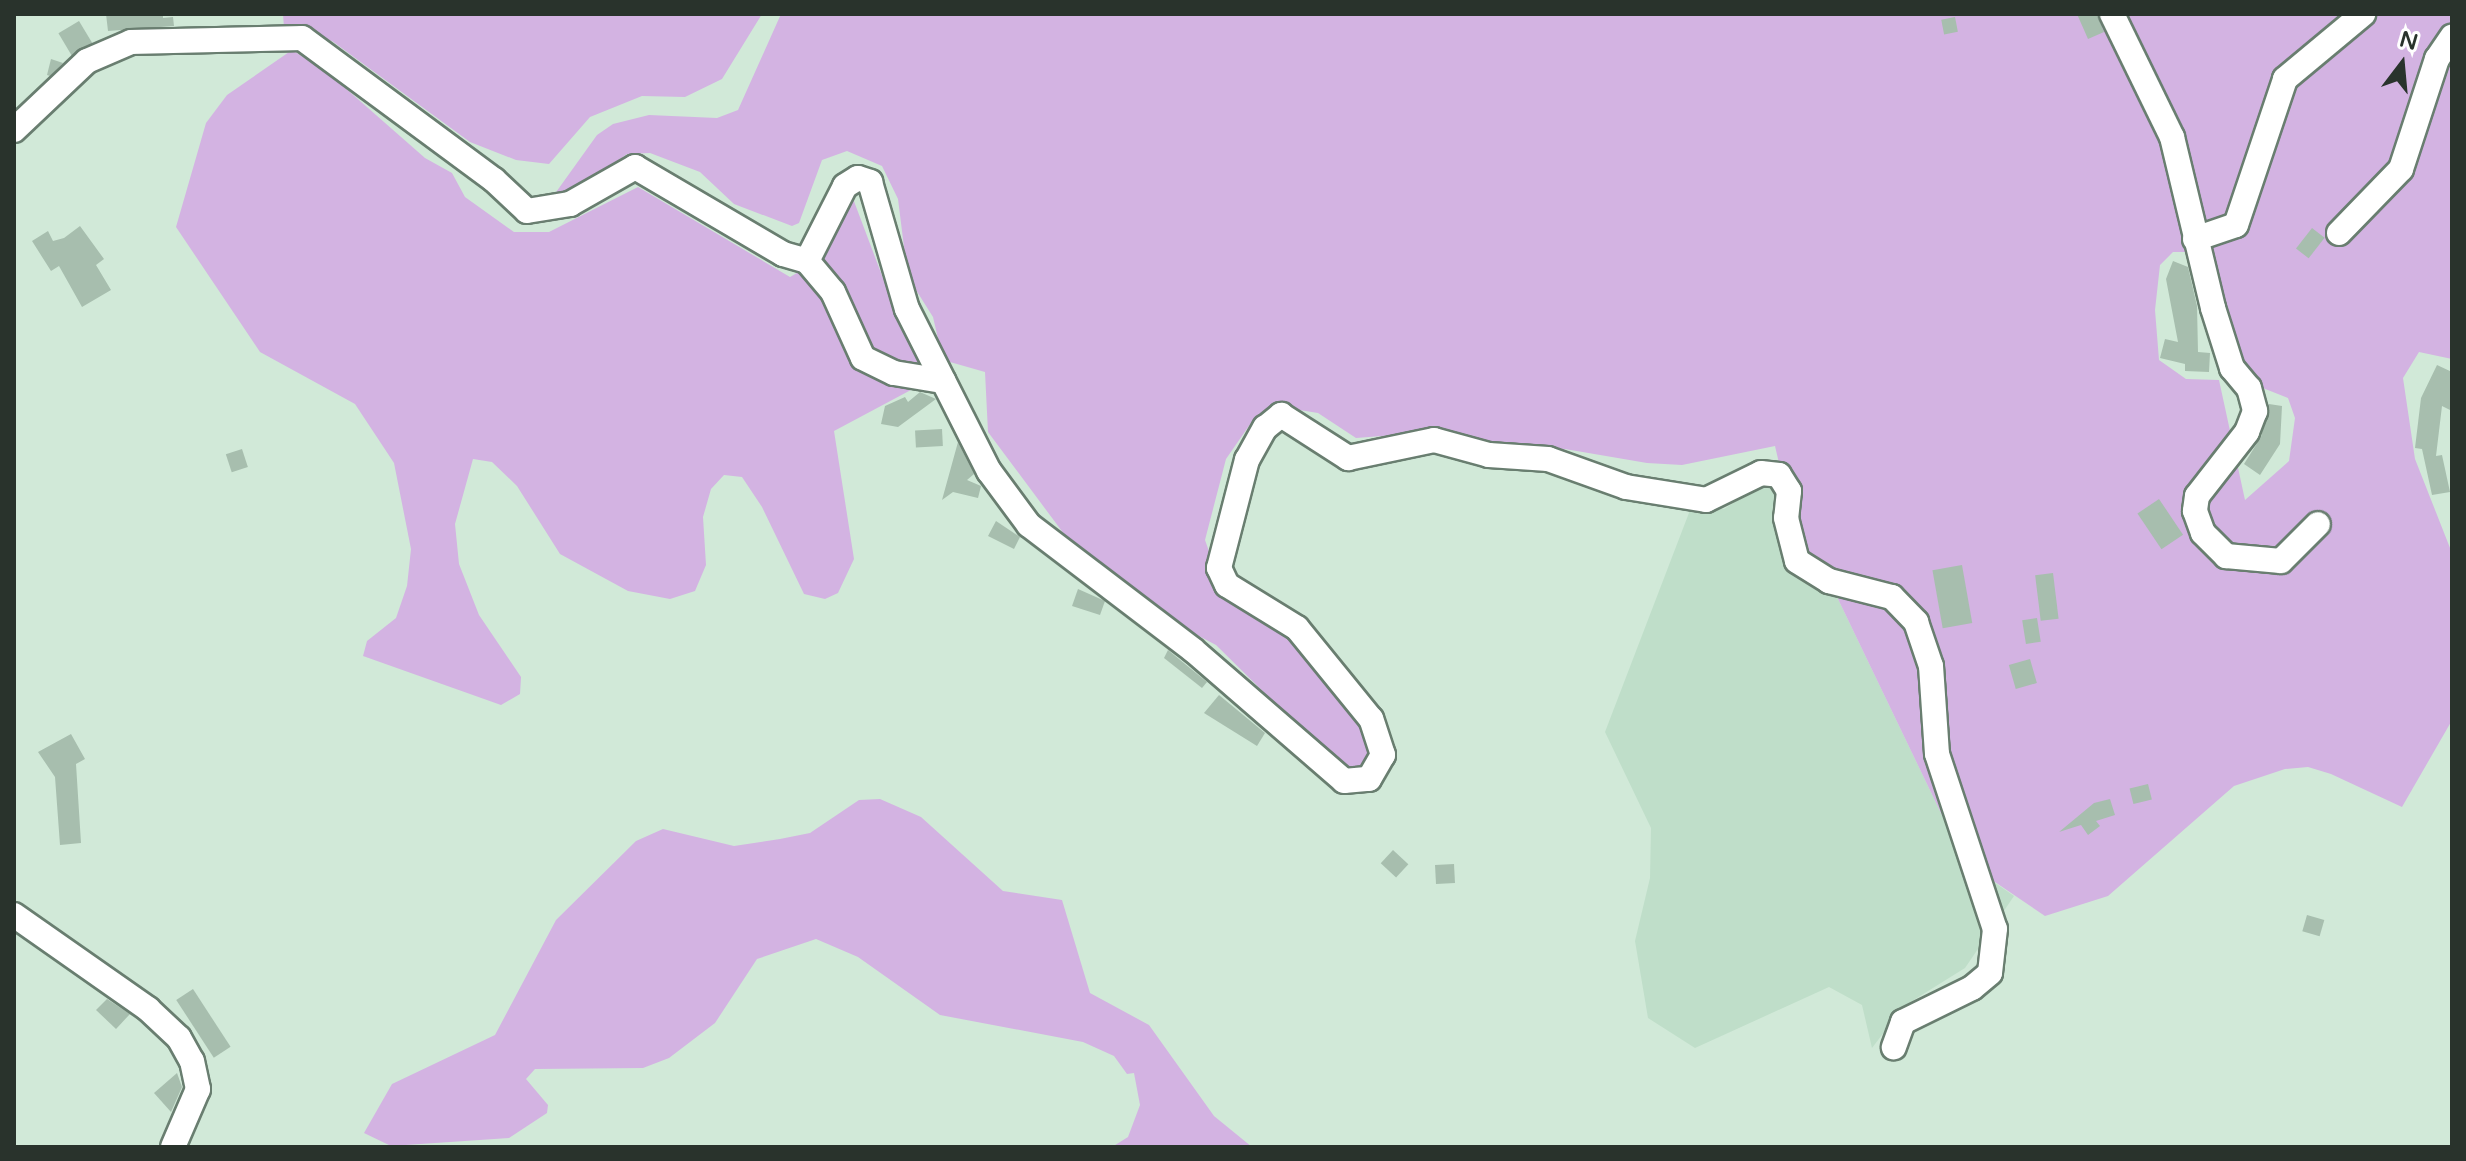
<!DOCTYPE html>
<html>
<head>
<meta charset="utf-8">
<style>
  body { margin:0 }
  #map { position:relative; width:2466px; height:1161px; overflow:hidden; background:#d1e9d8; font-family:"Varela Round",sans-serif }
  div>[style] { position:absolute }
  .built>* { inset:0; background:#bfdec9 }
  .green>* { inset:0; background:#d3b3e2 }
  .building>* { inset:0; background:#a7beae; transform-origin:0 0 }
  .roads { filter:drop-shadow(2px 0 #697e70) drop-shadow(-2px 0 #697e70) drop-shadow(0 2px #697e70) drop-shadow(0 -2px #697e70) }
  .minor>* { height:24px; margin:-12px; padding:0 12px; transform-origin:12px; border-radius:12px; background:#fff }
  span { translate:-50% -50%; white-space:nowrap; text-align:center; line-height:1.15; -webkit-text-stroke:7px #fff; paint-order:stroke }
  .frame { position:absolute; inset:0; border:16px solid #29332c; pointer-events:none }
  .north { position:absolute; left:2362px; top:24px; width:80px; height:80px; -webkit-text-stroke:6px #fff; paint-order:stroke; rotate:16deg; font-size:22px; font-weight:700; line-height:32px; text-align:center; color:#29332c }
  .north::after { content:''; display:block; margin:auto; width:28px; height:36px; background:#29332c; clip-path:polygon(50% 0,100% 100%,50% 72%,0 100%) }
</style>
</head>
<body>
<div id="map">
  <div class="built">
    <i style="clip-path:polygon(1771px 479px,1780px 503px,1785px 560px,1838px 599px,1964px 861px,2014px 896px,1965px 968px,1904px 1006px,1872px 1048px,1862px 1005px,1829px 987px,1695px 1048px,1648px 1018px,1635px 941px,1650px 878px,1651px 828px,1605px 732px,1692px 505px,1724px 509px)"></i>
  </div>
  <div class="green">
    <i style="clip-path:polygon(283px 14px,762px 14px,722px 79px,685px 97px,642px 96px,590px 117px,549px 164px,516px 160px,470px 142px,332px 41px,284px 28px)"></i>
    <i style="clip-path:polygon(evenodd,781px 14px,2452px 14px,2452px 359px,2419px 352px,2403px 378px,2415px 459px,2452px 553px,2451px 722px,2402px 807px,2331px 774px,2308px 767px,2285px 769px,2234px 786px,2108px 896px,2045px 916px,1964px 861px,1838px 599px,1848px 581px,1816px 563px,1795px 532px,1775px 446px,1682px 465px,1647px 463px,1565px 449px,1489px 445px,1434px 432px,1356px 438px,1318px 413px,1275px 406px,1253px 420px,1226px 459px,1205px 540px,1223px 591px,1295px 635px,1372px 738px,1376px 754px,1367px 774px,1348px 775px,1216px 645px,1163px 617px,1067px 538px,988px 432px,985px 372px,943px 360px,933px 317px,916px 290px,905px 255px,898px 199px,882px 166px,847px 151px,822px 160px,799px 223px,792px 226px,734px 204px,700px 172px,650px 153px,627px 154px,584px 186px,554px 195px,597px 135px,613px 124px,649px 115px,717px 118px,738px 110px,781px 14px,2173px 252px,2187px 252px,2196px 261px,2220px 371px,2288px 398px,2295px 418px,2289px 461px,2245px 500px,2219px 380px,2186px 379px,2159px 360px,2155px 310px,2160px 265px,2173px 252px)"></i>
    <i style="clip-path:polygon(292px 50px,327px 72px,425px 158px,452px 173px,465px 197px,514px 232px,549px 232px,638px 187px,790px 277px,821px 259px,852px 196px,904px 334px,942px 386px,924px 383px,834px 431px,854px 559px,838px 593px,825px 599px,804px 594px,762px 507px,742px 477px,724px 475px,711px 489px,703px 517px,706px 565px,695px 591px,670px 599px,628px 591px,560px 554px,517px 486px,492px 462px,473px 459px,455px 524px,459px 564px,479px 615px,521px 677px,520px 694px,501px 705px,363px 656px,367px 641px,396px 618px,407px 586px,411px 549px,394px 463px,355px 404px,260px 352px,176px 227px,206px 123px,227px 95px)"></i>
    <i style="clip-path:polygon(880px 799px,921px 817px,1003px 891px,1062px 900px,1090px 993px,1149px 1025px,1214px 1116px,1252px 1147px,1112px 1147px,1128px 1137px,1140px 1105px,1134px 1073px,1127px 1074px,1114px 1056px,1083px 1042px,940px 1015px,858px 957px,816px 939px,757px 959px,715px 1023px,669px 1058px,643px 1068px,535px 1069px,526px 1079px,548px 1105px,547px 1113px,509px 1138px,391px 1146px,364px 1133px,392px 1084px,495px 1035px,556px 920px,636px 841px,663px 829px,734px 846px,780px 839px,810px 833px,859px 800px)"></i>
  </div>
  <div class="building">
    <i style="clip-path:polygon(106px 14px,163px 14px,163px 18px,173px 17px,174px 26px,108px 31px)"></i>
    <i style="clip-path:polygon(2077px 14px,2097px 14px,2104px 32px,2088px 39px)"></i>
    <i style="left:1955px;top:17px;width:15px;height:14px;rotate:79deg"></i>
    <i style="left:79px;top:21px;width:26px;height:24px;rotate:59deg"></i>
    <i style="clip-path:polygon(51px 59px,63px 63px,50px 76px,47px 75px)"></i>
    <i style="clip-path:polygon(80px 226px,104px 259px,96px 265px,111px 290px,82px 307px,59px 266px,51px 271px,32px 241px,48px 231px,53px 241px,64px 238px)"></i>
    <i style="left:2312px;top:228px;width:16px;height:26px;rotate:38deg"></i>
    <i style="clip-path:polygon(2173px 261px,2188px 267px,2197px 306px,2198px 352px,2210px 353px,2209px 372px,2185px 371px,2185px 364px,2160px 358px,2165px 339px,2178px 342px,2166px 279px)"></i>
    <i style="clip-path:polygon(2437px 365px,2452px 372px,2452px 411px,2442px 406px,2436px 456px,2442px 455px,2450px 492px,2432px 495px,2422px 449px,2415px 448px,2421px 398px)"></i>
    <i style="clip-path:polygon(920px 392px,936px 399px,898px 427px,881px 424px,885px 406px,905px 397px,908px 402px)"></i>
    <i style="clip-path:polygon(2269px 404px,2282px 406px,2280px 444px,2260px 475px,2244px 464px,2261px 437px)"></i>
    <i style="left:942px;top:429px;width:17px;height:27px;rotate:87deg"></i>
    <i style="clip-path:polygon(958px 442px,974px 474px,967px 480px,981px 486px,978px 498px,953px 492px,942px 500px)"></i>
    <i style="left:242px;top:449px;width:19px;height:17px;rotate:72deg"></i>
    <i style="left:2159px;top:499px;width:43px;height:26px;rotate:56deg"></i>
    <i style="clip-path:polygon(996px 521px,1020px 537px,1014px 549px,988px 536px)"></i>
    <i style="left:1962px;top:565px;width:59px;height:30px;rotate:80deg"></i>
    <i style="left:2053px;top:573px;width:46px;height:18px;rotate:83deg"></i>
    <i style="clip-path:polygon(1078px 589px,1105px 601px,1100px 615px,1072px 606px)"></i>
    <i style="left:2037px;top:618px;width:24px;height:15px;rotate:81deg"></i>
    <i style="clip-path:polygon(1168px 650px,1207px 682px,1202px 688px,1164px 658px)"></i>
    <i style="left:2030px;top:659px;width:25px;height:22px;rotate:74deg"></i>
    <i style="clip-path:polygon(1219px 695px,1265px 733px,1257px 746px,1204px 713px)"></i>
    <i style="clip-path:polygon(71px 734px,85px 759px,76px 764px,81px 843px,60px 845px,55px 777px,38px 752px)"></i>
    <i style="left:2148px;top:784px;width:16px;height:19px;rotate:76deg"></i>
    <i style="clip-path:polygon(2110px 799px,2115px 815px,2096px 821px,2100px 826px,2088px 835px,2081px 825px,2059px 832px,2094px 803px)"></i>
    <i style="left:1393px;top:850px;width:21px;height:18px;rotate:43deg"></i>
    <i style="left:1454px;top:864px;width:19px;height:19px;rotate:87deg"></i>
    <i style="left:2307px;top:915px;width:18px;height:17px;rotate:16deg"></i>
    <i style="left:193px;top:989px;width:69px;height:20px;rotate:57deg"></i>
    <i style="clip-path:polygon(107px 999px,130px 1014px,116px 1029px,96px 1010px)"></i>
    <i style="clip-path:polygon(177px 1073px,182px 1087px,171px 1112px,154px 1093px)"></i>
  </div>
  <div class="roads">
    <div class="minor">
      <i style="left:2112px;top:14px;width:137px;rotate:64deg"></i>
      <i style="left:2172px;top:137px;width:176px;rotate:76.5deg"></i>
      <i style="left:2213px;top:308px;width:63px;rotate:72.4deg"></i>
      <i style="left:2232px;top:368px;width:26px;rotate:50deg"></i>
      <i style="left:2249px;top:388px;width:24px;rotate:75deg"></i>
      <i style="left:2255px;top:411px;width:22px;rotate:111deg"></i>
      <i style="left:2247px;top:432px;width:81px;rotate:128deg"></i>
      <i style="left:2197px;top:496px;width:15px;rotate:98deg"></i>
      <i style="left:2195px;top:511px;width:23px;rotate:70deg"></i>
      <i style="left:2203px;top:533px;width:33px;rotate:45deg"></i>
      <i style="left:2226px;top:556px;width:55px;rotate:5.2deg"></i>
      <i style="left:2281px;top:561px;width:52px;rotate:-45deg"></i>
      <i style="left:14px;top:130px;width:100px;rotate:-43.4deg"></i>
      <i style="left:87px;top:61px;width:48px;rotate:-23.4deg"></i>
      <i style="left:131px;top:42px;width:171px;rotate:-1.3deg"></i>
      <i style="left:302px;top:38px;width:239px;rotate:36.5deg"></i>
      <i style="left:494px;top:180px;width:45px;rotate:43.2deg"></i>
      <i style="left:527px;top:211px;width:44px;rotate:-9.2deg"></i>
      <i style="left:570px;top:204px;width:75px;rotate:-29.6deg"></i>
      <i style="left:635px;top:167px;width:172px;rotate:30.4deg"></i>
      <i style="left:783px;top:254px;width:25px;rotate:16deg"></i>
      <i style="left:807px;top:261px;width:84px;rotate:-63.1deg"></i>
      <i style="left:845px;top:186px;width:15px;rotate:-32deg"></i>
      <i style="left:858px;top:178px;width:13px;rotate:18deg"></i>
      <i style="left:870px;top:182px;width:132px;rotate:73.8deg"></i>
      <i style="left:907px;top:309px;width:182px;rotate:63.2deg"></i>
      <i style="left:989px;top:471px;width:67px;rotate:53.5deg"></i>
      <i style="left:1029px;top:525px;width:206px;rotate:37.3deg"></i>
      <i style="left:1193px;top:650px;width:200px;rotate:40.9deg"></i>
      <i style="left:1344px;top:781px;width:25px;rotate:-5deg"></i>
      <i style="left:1369px;top:779px;width:28px;rotate:-60deg"></i>
      <i style="left:1383px;top:755px;width:38px;rotate:-108deg"></i>
      <i style="left:1371px;top:719px;width:117px;rotate:-129.1deg"></i>
      <i style="left:1297px;top:628px;width:82px;rotate:-148.4deg"></i>
      <i style="left:1227px;top:585px;width:19px;rotate:-115deg"></i>
      <i style="left:1219px;top:568px;width:112px;rotate:-75.5deg"></i>
      <i style="left:1247px;top:460px;width:37px;rotate:-61deg"></i>
      <i style="left:1265px;top:428px;width:21px;rotate:-39deg"></i>
      <i style="left:1281px;top:415px;width:80px;rotate:32.7deg"></i>
      <i style="left:1348px;top:458px;width:88px;rotate:-11.8deg"></i>
      <i style="left:1434px;top:440px;width:57px;rotate:15.3deg"></i>
      <i style="left:1489px;top:455px;width:59px;rotate:3.9deg"></i>
      <i style="left:1548px;top:459px;width:83px;rotate:19.7deg"></i>
      <i style="left:1626px;top:487px;width:81px;rotate:9.2deg"></i>
      <i style="left:1706px;top:500px;width:61px;rotate:-26.1deg"></i>
      <i style="left:1761px;top:473px;width:18px;rotate:6deg"></i>
      <i style="left:1779px;top:475px;width:19px;rotate:58deg"></i>
      <i style="left:1789px;top:491px;width:27px;rotate:96deg"></i>
      <i style="left:1786px;top:518px;width:44px;rotate:75.7deg"></i>
      <i style="left:1797px;top:561px;width:38px;rotate:32deg"></i>
      <i style="left:1829px;top:581px;width:65px;rotate:14.3deg"></i>
      <i style="left:1892px;top:597px;width:35px;rotate:46deg"></i>
      <i style="left:1916px;top:622px;width:46px;rotate:71.2deg"></i>
      <i style="left:1931px;top:666px;width:88px;rotate:86.1deg"></i>
      <i style="left:1937px;top:754px;width:184px;rotate:71.7deg"></i>
      <i style="left:1995px;top:929px;width:44px;rotate:96.5deg"></i>
      <i style="left:1990px;top:973px;width:23px;rotate:140deg"></i>
      <i style="left:1972px;top:988px;width:77px;rotate:153.8deg"></i>
      <i style="left:1903px;top:1022px;width:27px;rotate:110deg"></i>
      <i style="left:2339px;top:233px;width:89px;rotate:-45.9deg"></i>
      <i style="left:2401px;top:169px;width:116px;rotate:-71.9deg"></i>
      <i style="left:2437px;top:59px;width:27px;rotate:-56deg"></i>
      <i style="left:2195px;top:239px;width:43px;rotate:-18.9deg"></i>
      <i style="left:2236px;top:225px;width:154px;rotate:-71.4deg"></i>
      <i style="left:2285px;top:79px;width:102px;rotate:-39.8deg"></i>
      <i style="left:807px;top:261px;width:40px;rotate:50deg"></i>
      <i style="left:833px;top:292px;width:72px;rotate:65.6deg"></i>
      <i style="left:863px;top:358px;width:34px;rotate:26deg"></i>
      <i style="left:894px;top:373px;width:50px;rotate:9.3deg"></i>
      <i style="left:14px;top:915px;width:164px;rotate:35deg"></i>
      <i style="left:148px;top:1009px;width:42px;rotate:43.1deg"></i>
      <i style="left:179px;top:1038px;width:26px;rotate:61deg"></i>
      <i style="left:192px;top:1061px;width:29px;rotate:78deg"></i>
      <i style="left:198px;top:1089px;width:63px;rotate:113.3deg"></i>
    </div>
  </div>
  <div class="frame"></div>
  <div class="north">N</div>
</div>
</body>
</html>
